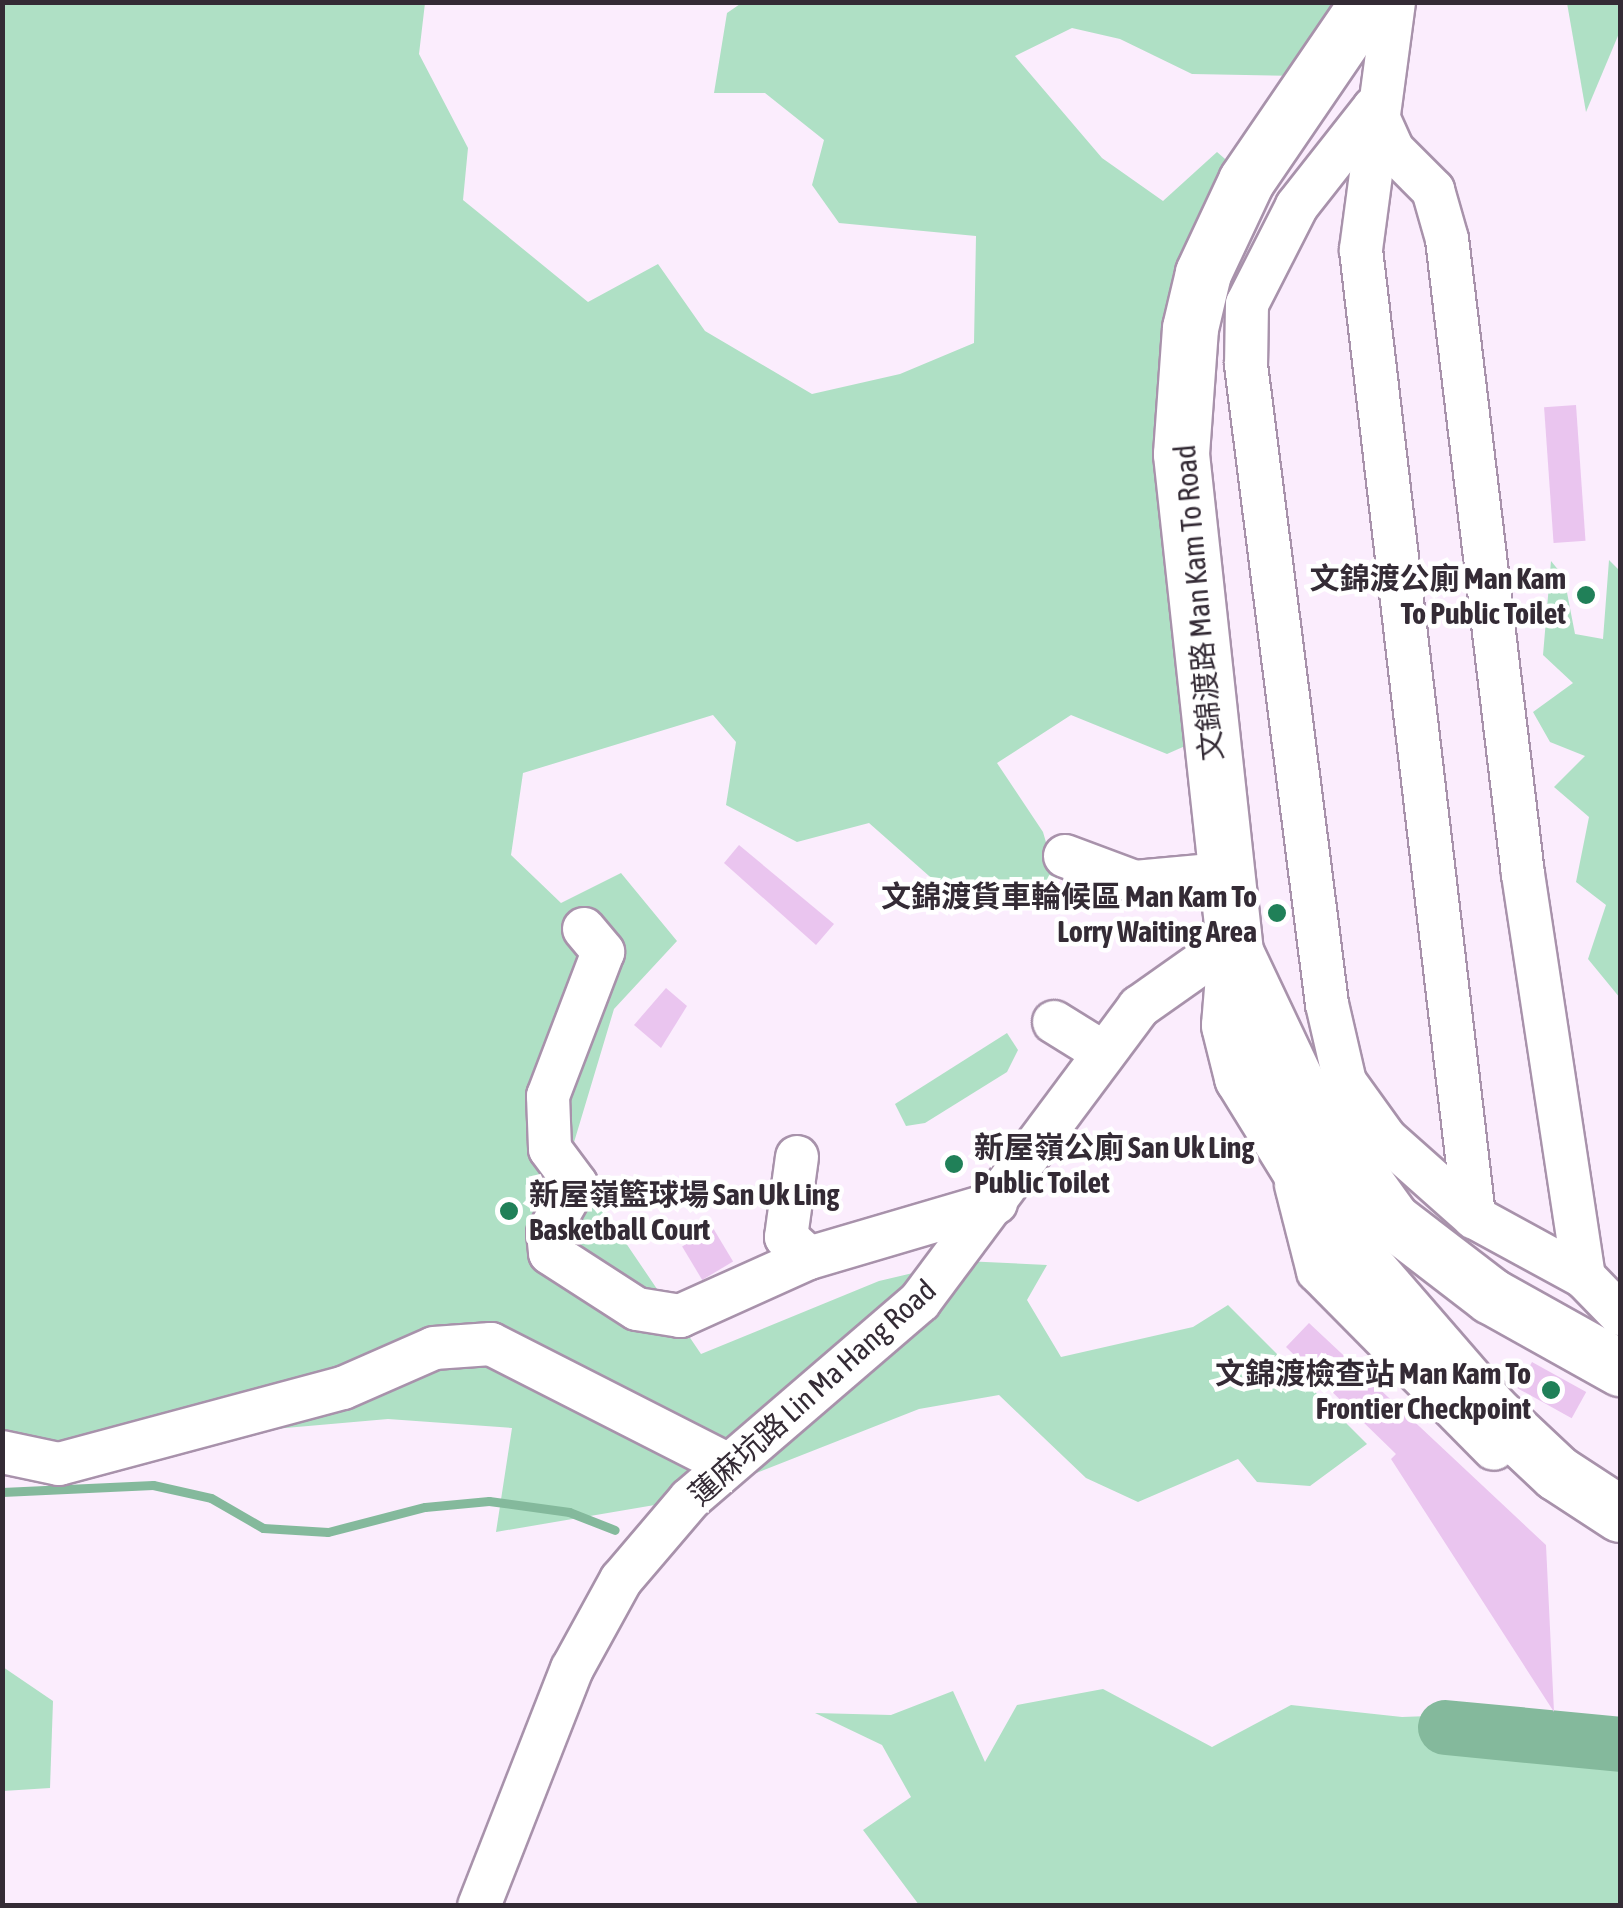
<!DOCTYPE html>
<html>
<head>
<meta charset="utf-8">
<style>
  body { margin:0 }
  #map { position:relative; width:1623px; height:1908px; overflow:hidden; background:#fbedfd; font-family:"Asap Condensed","Noto Sans SC",sans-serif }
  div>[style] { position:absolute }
  .green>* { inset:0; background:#afe0c5 }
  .stream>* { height:9px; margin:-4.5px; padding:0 4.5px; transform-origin:4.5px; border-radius:4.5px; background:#84b99c }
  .river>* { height:55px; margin:-27.5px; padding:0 27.5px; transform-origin:27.5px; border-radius:27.5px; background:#84b99c }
  .building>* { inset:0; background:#eac5ef; transform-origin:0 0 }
  .roads { filter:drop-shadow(2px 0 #a892ab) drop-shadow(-2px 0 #a892ab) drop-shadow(0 2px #a892ab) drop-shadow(0 -2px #a892ab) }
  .minor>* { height:42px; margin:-21px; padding:0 21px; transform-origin:21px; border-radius:21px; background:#fff }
  .major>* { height:55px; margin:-27.5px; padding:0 27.5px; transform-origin:27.5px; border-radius:27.5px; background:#fff }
  .dots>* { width:28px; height:28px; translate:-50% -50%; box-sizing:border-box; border:5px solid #fff; border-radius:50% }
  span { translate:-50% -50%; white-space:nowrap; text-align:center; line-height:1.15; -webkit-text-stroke:9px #fff; paint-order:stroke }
  .poi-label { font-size:30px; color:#342b35; font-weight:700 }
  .right { translate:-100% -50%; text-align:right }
  .left { translate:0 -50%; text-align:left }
  .street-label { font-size:30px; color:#342b35 }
  .frame { position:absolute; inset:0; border:5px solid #342b35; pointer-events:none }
</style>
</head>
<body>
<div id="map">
  <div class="green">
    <i style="clip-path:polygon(743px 2px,1354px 3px,1303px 76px,1192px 74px,1120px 39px,1072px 28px,1015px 56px,1102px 158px,1163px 201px,1217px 152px,1239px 171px,1174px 324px,1201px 739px,1167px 754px,1071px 715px,997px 763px,1043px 832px,1059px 887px,937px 883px,869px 823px,797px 842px,726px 805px,736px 742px,713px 715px,523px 773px,511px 855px,561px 903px,621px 873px,677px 941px,614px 1009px,569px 1159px,701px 1354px,879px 1281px,964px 1261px,1047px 1265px,1027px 1300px,1061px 1357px,1193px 1327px,1228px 1305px,1367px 1444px,1310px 1486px,1257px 1482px,1238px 1459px,1138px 1502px,1086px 1478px,999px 1395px,919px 1409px,690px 1499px,496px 1532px,512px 1428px,388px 1419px,3px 1453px,3px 3px,425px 3px,419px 54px,468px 148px,463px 200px,588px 302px,658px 264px,705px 331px,812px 394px,900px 374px,974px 343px,976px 236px,839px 223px,812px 185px,824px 140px,765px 93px,714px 93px,727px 13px)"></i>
    <i style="clip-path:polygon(1567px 3px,1620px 3px,1620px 31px,1586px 112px)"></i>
    <i style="clip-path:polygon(1609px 560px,1618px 569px,1620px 998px,1588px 959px,1606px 905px,1576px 882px,1589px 817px,1554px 787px,1585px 756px,1550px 742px,1533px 712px,1573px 683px,1543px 655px,1551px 561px,1564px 577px,1575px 634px,1603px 639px)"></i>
    <i style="clip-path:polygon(1007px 1033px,1018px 1050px,1007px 1072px,925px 1123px,906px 1126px,895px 1104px)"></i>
    <i style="clip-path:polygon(3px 1667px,53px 1701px,50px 1788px,3px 1791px)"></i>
    <i style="clip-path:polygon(1103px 1689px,1212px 1747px,1291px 1705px,1402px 1717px,1543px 1712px,1602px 1736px,1620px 1731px,1620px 1905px,919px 1905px,863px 1830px,911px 1797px,882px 1745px,815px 1713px,891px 1715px,953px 1691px,985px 1762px,1017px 1705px)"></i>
  </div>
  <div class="stream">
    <i style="left:2px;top:1492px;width:151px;rotate:-2.7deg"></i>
    <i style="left:153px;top:1485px;width:59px;rotate:12.6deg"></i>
    <i style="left:211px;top:1498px;width:60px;rotate:30deg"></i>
    <i style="left:263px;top:1528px;width:65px;rotate:3.5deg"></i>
    <i style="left:328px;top:1532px;width:100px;rotate:-14.5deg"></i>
    <i style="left:425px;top:1507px;width:64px;rotate:-5.4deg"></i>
    <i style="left:489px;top:1501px;width:81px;rotate:7.8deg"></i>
    <i style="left:569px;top:1512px;width:49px;rotate:21.4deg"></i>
  </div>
  <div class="river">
    <i style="left:1445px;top:1727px;width:176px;rotate:5.5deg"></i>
  </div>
  <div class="building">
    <i style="left:1576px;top:405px;width:136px;height:32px;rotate:86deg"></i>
    <i style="clip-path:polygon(739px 845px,834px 924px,816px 945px,724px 863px)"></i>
    <i style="clip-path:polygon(666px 988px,687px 1006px,661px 1048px,634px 1025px)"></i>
    <i style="left:713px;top:1228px;width:39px;height:36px;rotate:59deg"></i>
    <i style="clip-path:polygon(1309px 1323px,1546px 1545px,1554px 1712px,1391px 1459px,1396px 1454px,1286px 1347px)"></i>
    <i style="left:1532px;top:1362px;width:62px;height:30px;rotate:29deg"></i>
  </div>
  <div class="roads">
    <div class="minor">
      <i style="left:1394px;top:2px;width:250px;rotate:97.6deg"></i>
      <i style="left:1361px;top:250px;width:974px;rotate:83.33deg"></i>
      <i style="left:1374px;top:108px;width:125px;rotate:128.2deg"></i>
      <i style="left:1297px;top:206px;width:110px;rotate:117deg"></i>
      <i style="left:1247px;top:304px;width:61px;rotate:90.9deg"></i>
      <i style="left:1246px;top:365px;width:644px;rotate:82.78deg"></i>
      <i style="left:1327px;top:1004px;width:80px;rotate:77deg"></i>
      <i style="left:1345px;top:1082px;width:70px;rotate:54.3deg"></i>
      <i style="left:1386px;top:1139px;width:118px;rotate:41.6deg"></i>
      <i style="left:1474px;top:1217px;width:125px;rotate:28.6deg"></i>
      <i style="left:1584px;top:1277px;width:52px;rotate:45.8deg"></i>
      <i style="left:1374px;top:108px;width:46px;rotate:65.7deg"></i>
      <i style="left:1393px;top:150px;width:57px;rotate:45deg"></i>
      <i style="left:1433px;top:190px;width:51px;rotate:74.1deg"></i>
      <i style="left:1447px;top:239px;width:640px;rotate:83.18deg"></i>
      <i style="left:1523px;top:874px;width:408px;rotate:81.4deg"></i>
      <i style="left:1065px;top:856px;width:75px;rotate:20.4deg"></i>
      <i style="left:1135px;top:882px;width:88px;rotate:-5.2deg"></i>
      <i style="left:584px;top:929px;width:30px;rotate:50deg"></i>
      <i style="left:603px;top:952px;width:154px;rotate:110.9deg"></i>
      <i style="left:548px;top:1096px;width:53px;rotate:87.8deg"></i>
      <i style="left:550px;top:1149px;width:44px;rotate:53.4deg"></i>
      <i style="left:576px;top:1184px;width:56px;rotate:119.7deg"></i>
      <i style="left:548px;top:1233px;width:20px;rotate:84deg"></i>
      <i style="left:550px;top:1253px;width:103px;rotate:32.8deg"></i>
      <i style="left:637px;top:1309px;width:44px;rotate:9.2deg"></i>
      <i style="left:680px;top:1316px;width:141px;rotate:-24.2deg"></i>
      <i style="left:809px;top:1258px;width:195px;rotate:-16.4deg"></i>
      <i style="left:1054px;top:1022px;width:59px;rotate:31.8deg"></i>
      <i style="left:797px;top:1157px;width:81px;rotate:97.8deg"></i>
      <i style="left:786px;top:1237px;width:31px;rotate:42deg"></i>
      <i style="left:1296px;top:1185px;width:89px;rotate:75.7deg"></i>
      <i style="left:1318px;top:1271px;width:250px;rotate:45.3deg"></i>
      <i style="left:2px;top:1452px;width:58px;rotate:11.9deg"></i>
      <i style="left:59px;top:1464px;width:294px;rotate:-15deg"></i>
      <i style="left:343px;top:1388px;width:99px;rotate:-23.7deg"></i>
      <i style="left:434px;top:1348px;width:57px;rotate:-4deg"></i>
      <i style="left:491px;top:1344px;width:265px;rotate:27deg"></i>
      <i style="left:479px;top:1906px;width:255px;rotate:-68.6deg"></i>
      <i style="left:572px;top:1669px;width:102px;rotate:-61.2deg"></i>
      <i style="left:621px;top:1580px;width:106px;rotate:-49.6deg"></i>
      <i style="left:690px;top:1499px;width:303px;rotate:-40.7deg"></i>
      <i style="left:920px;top:1301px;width:367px;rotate:-53.3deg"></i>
      <i style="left:1139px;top:1007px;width:116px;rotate:-35.2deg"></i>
    </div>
    <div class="major">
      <i style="left:1368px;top:2px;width:217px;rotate:124.3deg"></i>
      <i style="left:1246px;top:181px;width:102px;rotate:115.1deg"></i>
      <i style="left:1203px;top:273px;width:57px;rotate:103.3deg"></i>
      <i style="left:1190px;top:328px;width:126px;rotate:94.1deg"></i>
      <i style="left:1181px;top:454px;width:501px;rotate:83.81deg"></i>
      <i style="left:1235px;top:952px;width:73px;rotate:94.7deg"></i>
      <i style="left:1229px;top:1025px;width:54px;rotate:76deg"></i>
      <i style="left:1242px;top:1077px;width:190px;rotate:58.3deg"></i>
      <i style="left:1342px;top:1239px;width:229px;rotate:49.1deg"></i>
      <i style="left:1492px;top:1412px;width:89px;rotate:43.2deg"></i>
      <i style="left:1557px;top:1473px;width:75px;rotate:33.1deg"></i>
      <i style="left:1235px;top:952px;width:159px;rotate:64.7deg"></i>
      <i style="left:1303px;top:1096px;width:153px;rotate:54.3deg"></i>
      <i style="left:1392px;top:1220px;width:125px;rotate:37.5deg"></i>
      <i style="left:1491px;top:1296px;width:148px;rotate:29.2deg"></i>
    </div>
  </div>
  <div class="dots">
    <i style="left:1586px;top:595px;background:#208058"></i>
    <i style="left:1277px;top:913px;background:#208058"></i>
    <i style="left:954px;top:1164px;background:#208058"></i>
    <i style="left:509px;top:1211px;background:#208058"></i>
    <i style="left:1551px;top:1390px;background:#208058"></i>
  </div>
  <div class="poi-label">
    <span class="right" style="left:1566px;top:595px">文錦渡公廁 Man Kam<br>To Public Toilet</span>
    <span class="right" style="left:1257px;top:913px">文錦渡貨車輪候區 Man Kam To<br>Lorry Waiting Area</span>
    <span class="left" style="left:974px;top:1164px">新屋嶺公廁 San Uk Ling<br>Public Toilet</span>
    <span class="left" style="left:529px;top:1211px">新屋嶺籃球場 San Uk Ling<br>Basketball Court</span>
    <span class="right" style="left:1531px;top:1390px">文錦渡檢查站 Man Kam To<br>Frontier Checkpoint</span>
  </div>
  <div class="street-label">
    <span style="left:1198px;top:603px;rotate:-95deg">文錦渡路 Man Kam To Road</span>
    <span style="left:812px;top:1392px;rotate:-42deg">蓮麻坑路 Lin Ma Hang Road</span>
  </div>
  <div class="frame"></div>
</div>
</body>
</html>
